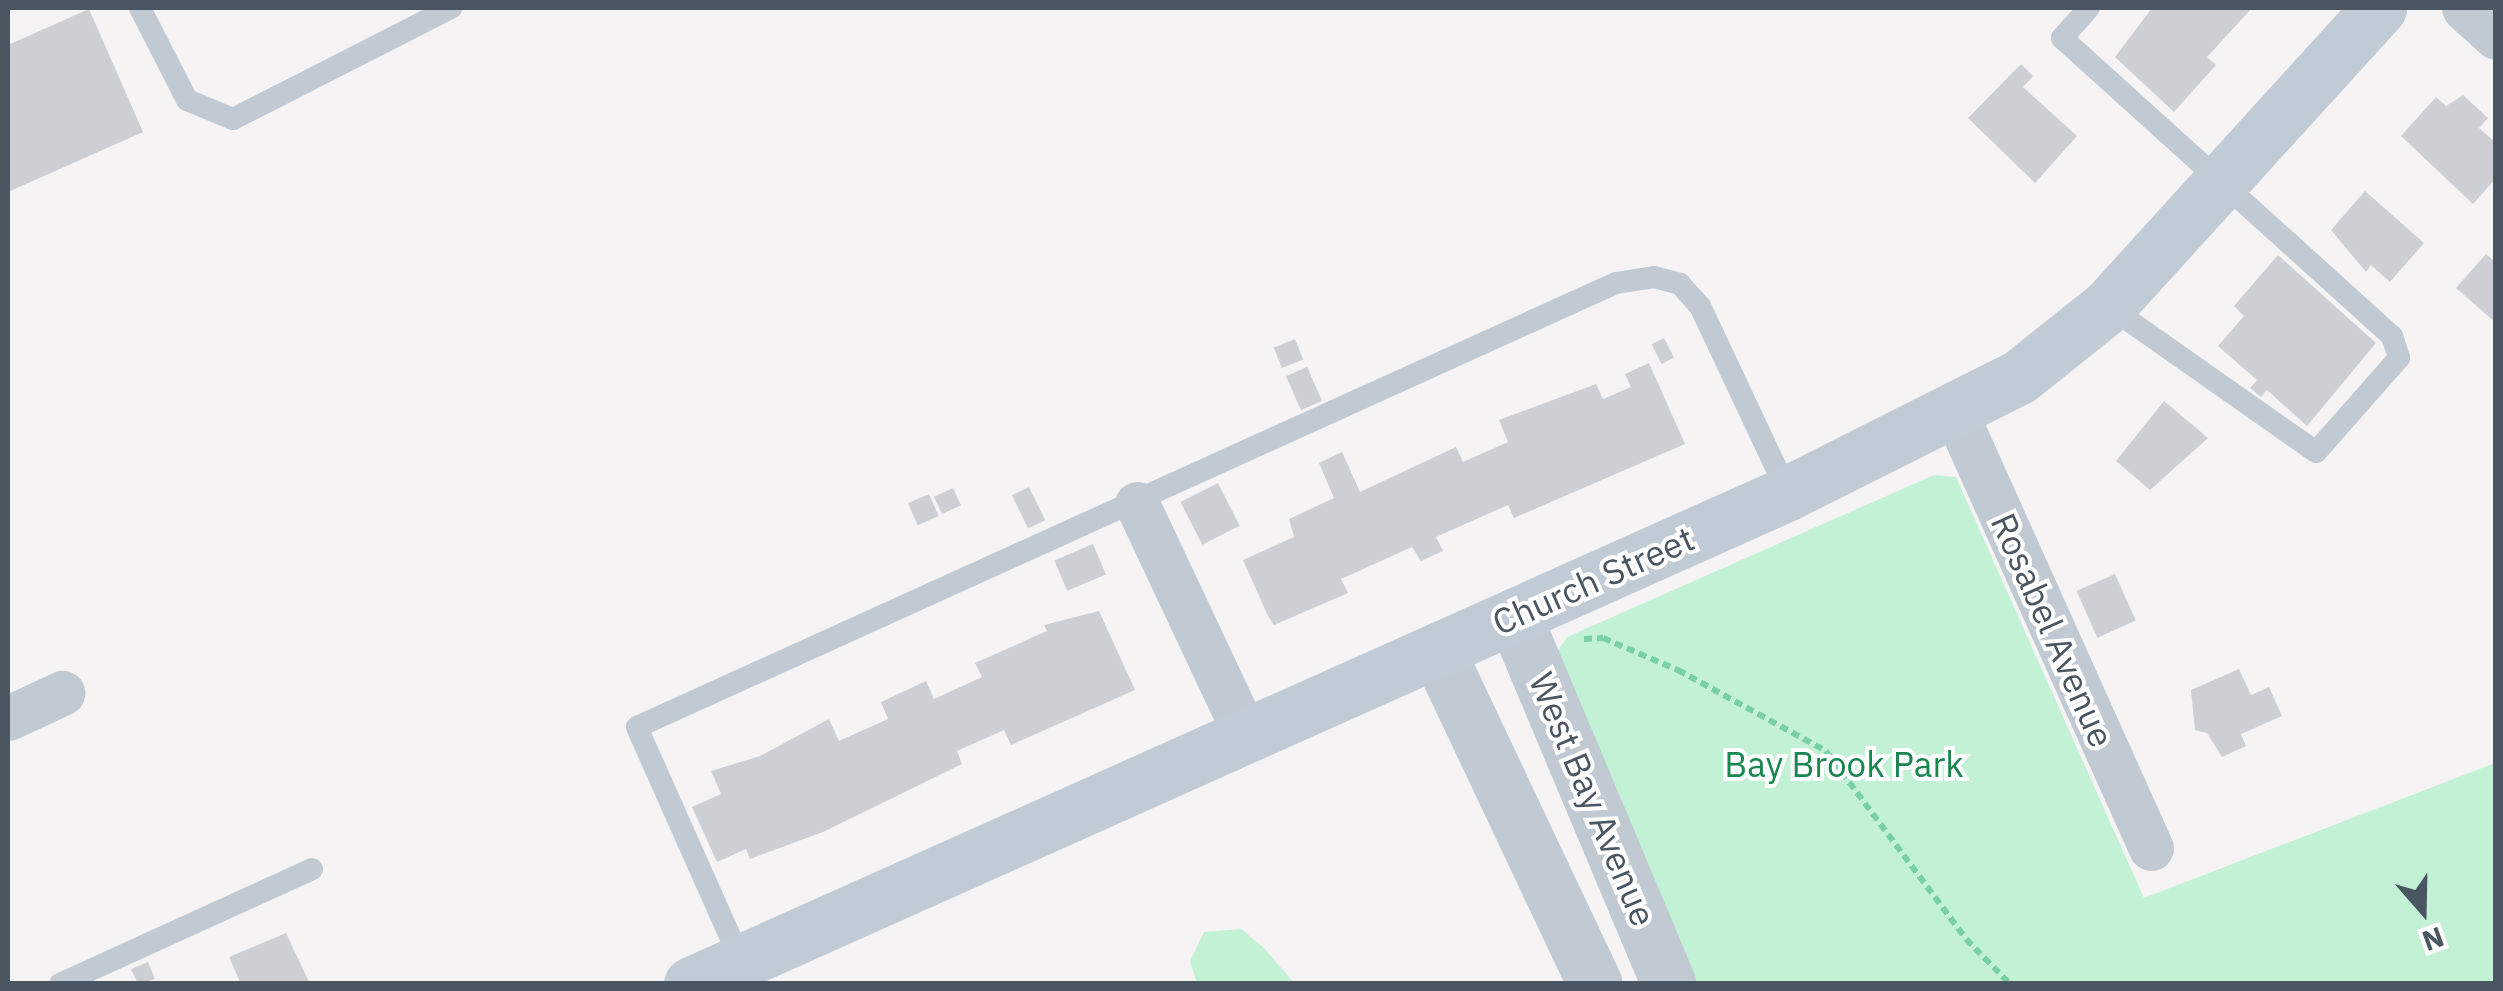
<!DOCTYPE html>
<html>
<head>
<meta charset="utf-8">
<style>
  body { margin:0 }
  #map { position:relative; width:2503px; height:991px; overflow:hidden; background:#f5f3f3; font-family:"IBM Plex Sans",sans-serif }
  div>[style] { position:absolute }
  .green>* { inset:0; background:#c3f1d5 }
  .building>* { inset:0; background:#cdcfd5; transform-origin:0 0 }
  .path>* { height:6px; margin-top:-3px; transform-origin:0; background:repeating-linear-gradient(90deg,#7ad0a6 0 8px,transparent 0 13px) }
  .service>* { height:22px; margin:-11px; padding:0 11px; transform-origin:11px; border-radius:11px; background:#c1cad2 }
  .minor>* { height:45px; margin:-22.5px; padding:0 22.5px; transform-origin:22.5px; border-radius:22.5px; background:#c1cad2 }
  .tertiary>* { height:55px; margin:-27.5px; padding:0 27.5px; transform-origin:27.5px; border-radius:27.5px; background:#c1cad2 }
  .secondary>* { height:55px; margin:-27.5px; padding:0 27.5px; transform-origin:27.5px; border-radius:27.5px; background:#c1cbd6 }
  span { translate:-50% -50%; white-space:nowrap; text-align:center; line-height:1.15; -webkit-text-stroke:8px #fff; paint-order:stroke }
  .street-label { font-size:35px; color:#4a5661 }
  .park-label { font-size:35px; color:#17864f }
  .frame { position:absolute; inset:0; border:10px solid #4a5661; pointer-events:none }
  .north { position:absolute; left:2373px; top:861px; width:100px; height:100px; -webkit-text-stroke:8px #fff; paint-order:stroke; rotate:160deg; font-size:28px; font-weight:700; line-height:40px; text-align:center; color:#4a5661 }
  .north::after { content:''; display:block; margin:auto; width:35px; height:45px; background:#4a5661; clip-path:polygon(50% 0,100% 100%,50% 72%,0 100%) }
</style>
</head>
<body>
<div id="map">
  <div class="green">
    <i style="clip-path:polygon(1934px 475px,1956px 477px,2144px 898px,2495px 763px,2495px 983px,1693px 983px,1555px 655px,1567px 637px)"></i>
    <i style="clip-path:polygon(1241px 929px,1264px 948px,1294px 983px,1197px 983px,1190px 961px,1204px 932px)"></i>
  </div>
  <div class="building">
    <i style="clip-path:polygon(2152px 8px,2252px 8px,2207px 57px,2216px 65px,2174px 112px,2115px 57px)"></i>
    <i style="clip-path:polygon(89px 9px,143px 132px,8px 192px,8px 45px)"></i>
    <i style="clip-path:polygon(2021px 64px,2033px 76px,2023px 87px,2077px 136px,2035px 183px,1968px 118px)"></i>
    <i style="clip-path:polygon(2463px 95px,2488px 118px,2479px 128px,2496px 143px,2496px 178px,2473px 204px,2401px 136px,2436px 97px,2446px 106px)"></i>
    <i style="clip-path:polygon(2365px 191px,2424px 243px,2390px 282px,2371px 265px,2366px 272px,2331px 230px)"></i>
    <i style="clip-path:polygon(2486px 254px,2496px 263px,2496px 323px,2456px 288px)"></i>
    <i style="clip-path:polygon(2278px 255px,2376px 343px,2307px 426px,2267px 390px,2261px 397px,2250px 388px,2257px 380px,2218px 346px,2244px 316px,2234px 306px)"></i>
    <i style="left:1664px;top:338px;width:22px;height:14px;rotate:63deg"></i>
    <i style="left:1295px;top:339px;width:22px;height:23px;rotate:68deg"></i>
    <i style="clip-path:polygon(1649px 363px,1685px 444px,1514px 518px,1508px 505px,1436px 537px,1443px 551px,1421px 561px,1412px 547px,1341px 579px,1348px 593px,1274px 625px,1268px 616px,1243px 560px,1294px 537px,1289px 519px,1334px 498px,1319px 463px,1342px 452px,1360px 492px,1456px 447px,1463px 462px,1508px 442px,1499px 420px,1596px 384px,1603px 399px,1631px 387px,1625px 374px)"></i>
    <i style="left:1307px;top:367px;width:37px;height:23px;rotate:66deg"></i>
    <i style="clip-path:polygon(2164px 401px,2208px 438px,2150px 490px,2116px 461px)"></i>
    <i style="left:1218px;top:483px;width:48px;height:42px;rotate:63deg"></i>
    <i style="left:1029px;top:487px;width:37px;height:19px;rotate:64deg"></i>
    <i style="left:953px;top:488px;width:19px;height:21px;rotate:65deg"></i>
    <i style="left:929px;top:494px;width:24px;height:23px;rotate:66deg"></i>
    <i style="left:1093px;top:544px;width:33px;height:42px;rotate:67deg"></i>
    <i style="left:2115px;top:574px;width:51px;height:42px;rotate:66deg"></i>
    <i style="clip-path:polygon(1099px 611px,1135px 690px,1011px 745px,1004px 730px,957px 751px,962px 764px,823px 832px,750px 859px,746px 849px,717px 862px,692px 807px,721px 794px,711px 771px,760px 756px,829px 719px,839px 741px,888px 719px,881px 702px,926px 681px,934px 699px,982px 677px,975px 663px,1047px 631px,1044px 625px)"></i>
    <i style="clip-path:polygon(2239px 669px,2251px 695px,2269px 687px,2282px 716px,2241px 734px,2246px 746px,2222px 757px,2207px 733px,2195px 730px,2191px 690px)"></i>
    <i style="clip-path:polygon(286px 933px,310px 984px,241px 984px,229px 957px)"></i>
    <i style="clip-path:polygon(148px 962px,155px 979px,138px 984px,131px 969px)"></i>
  </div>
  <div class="path">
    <i style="left:1584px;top:639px;width:19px;rotate:-3deg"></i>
    <i style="left:1603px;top:638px;width:82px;rotate:23.1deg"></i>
    <i style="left:1678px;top:670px;width:169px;rotate:28.7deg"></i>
    <i style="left:1826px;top:751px;width:234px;rotate:53.3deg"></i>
    <i style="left:1966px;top:939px;width:63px;rotate:45.6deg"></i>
  </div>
  <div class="service">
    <i style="left:140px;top:8px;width:103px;rotate:62.9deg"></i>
    <i style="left:187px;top:100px;width:50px;rotate:22.4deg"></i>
    <i style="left:233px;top:119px;width:245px;rotate:-27deg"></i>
    <i style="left:2089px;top:8px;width:40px;rotate:132deg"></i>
    <i style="left:2062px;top:38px;width:445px;rotate:42.1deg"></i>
    <i style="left:2392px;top:336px;width:23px;rotate:72deg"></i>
    <i style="left:2399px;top:358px;width:125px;rotate:131.4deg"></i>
    <i style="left:2316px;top:452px;width:254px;rotate:-144.9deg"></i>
    <i style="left:741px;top:961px;width:256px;rotate:-114deg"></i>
    <i style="left:637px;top:727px;width:1075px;rotate:-24.4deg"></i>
    <i style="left:1616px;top:283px;width:38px;rotate:-9deg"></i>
    <i style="left:1654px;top:277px;width:27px;rotate:15deg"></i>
    <i style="left:1680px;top:284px;width:30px;rotate:48deg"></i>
    <i style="left:1700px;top:306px;width:207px;rotate:64.8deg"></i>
    <i style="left:60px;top:984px;width:277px;rotate:-24.5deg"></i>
  </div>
  <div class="minor">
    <i style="left:2464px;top:8px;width:43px;rotate:42.2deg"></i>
    <i style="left:1955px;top:412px;width:478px;rotate:65.8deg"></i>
    <i style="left:1137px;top:504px;width:256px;rotate:64.8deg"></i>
    <i style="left:8px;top:718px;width:60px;rotate:-24.8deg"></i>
  </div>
  <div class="tertiary">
    <i style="left:1514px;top:616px;width:399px;rotate:67.2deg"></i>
    <i style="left:1437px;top:650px;width:369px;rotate:64.7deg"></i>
  </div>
  <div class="secondary">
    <i style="left:691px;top:984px;width:1202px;rotate:-24.11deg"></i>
    <i style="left:1788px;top:493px;width:258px;rotate:-26.7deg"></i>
    <i style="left:2019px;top:377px;width:114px;rotate:-38.6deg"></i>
    <i style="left:2108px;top:306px;width:403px;rotate:-47.7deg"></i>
  </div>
  <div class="street-label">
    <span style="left:1593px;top:580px;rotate:-24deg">Church Street</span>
    <span style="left:2053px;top:630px;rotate:66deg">Rosabel Avenue</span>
    <span style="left:1593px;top:799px;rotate:67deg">West Bay Avenue</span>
  </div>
  <div class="park-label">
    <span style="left:1844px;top:764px">Bay Brook Park</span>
  </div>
  <div class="frame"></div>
  <div class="north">N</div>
</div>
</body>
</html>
